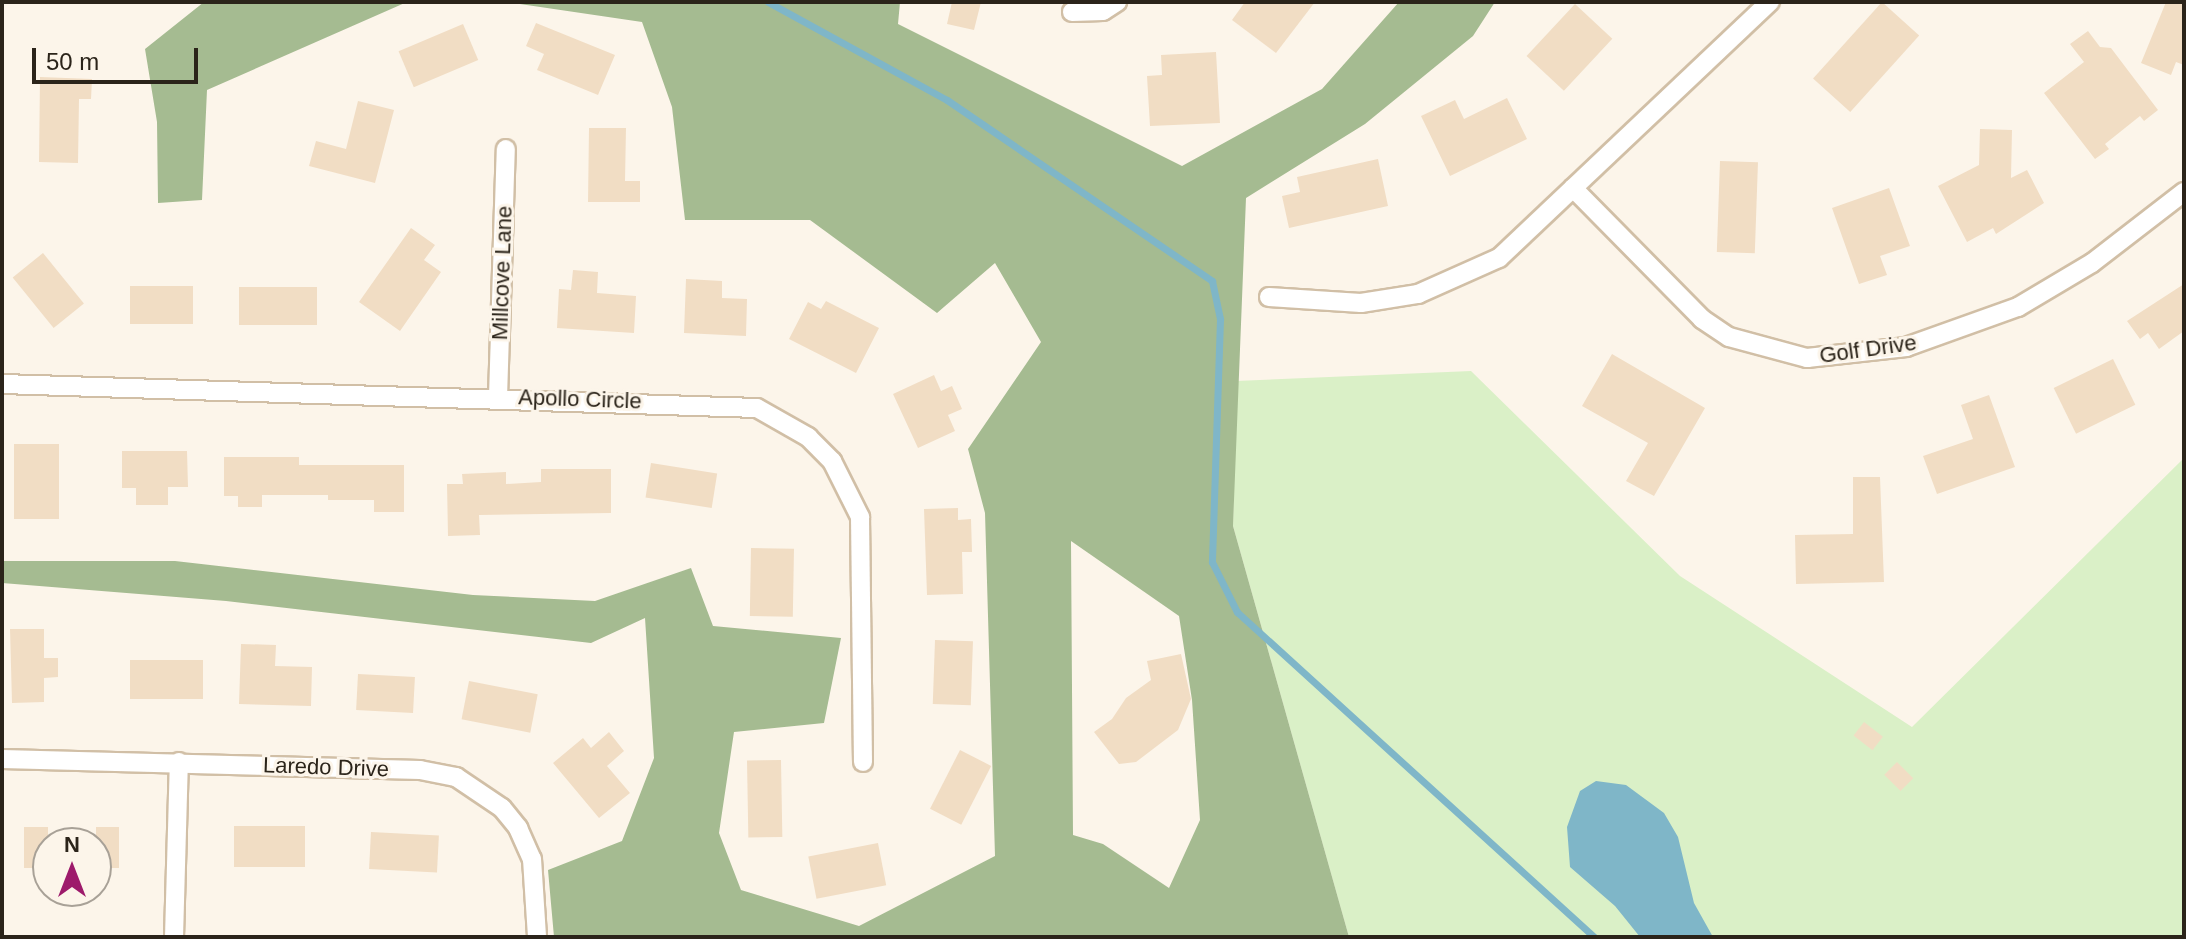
<!DOCTYPE html>
<html>
<head>
<meta charset="utf-8">
<style>
  body { margin:0 }
  #map { position:relative; width:2186px; height:939px; overflow:hidden; background:#fcf5ea; font-family:Helvetica,sans-serif }
  div>[style] { position:absolute }
  .green>* { inset:0; background:#daf0c7 }
  .forest>* { inset:0; background:#a5bb91 }
  .water>* { inset:0; background:#7fb6c8 }
  .stream>* { height:7px; margin:-3.5px; padding:0 3.5px; transform-origin:3.5px; border-radius:3.5px; background:#7fb6c8 }
  .building>* { inset:0; background:#f1ddc4; transform-origin:0 0 }
  .roads { filter:drop-shadow(2px 0 #d1bfa6) drop-shadow(-2px 0 #d1bfa6) drop-shadow(0 2px #d1bfa6) drop-shadow(0 -2px #d1bfa6) }
  .minor>* { height:18px; margin:-9px; padding:0 9px; transform-origin:9px; border-radius:9px; background:#fff }
  span { translate:-50% -50%; white-space:nowrap; text-align:center; line-height:1.15; -webkit-text-stroke:6px #fcf5ea; paint-order:stroke }
  .street-label { font-size:22px; color:#2b241a }
  .frame { position:absolute; inset:0; border:4px solid #2b241a; pointer-events:none }
  .north { position:absolute; left:32px; top:827px; width:80px; height:80px; box-sizing:border-box; background:#fcf5ea; border:2px solid #a8a197; border-radius:50%; rotate:0deg; font-size:22px; font-weight:700; line-height:32px; text-align:center; color:#2b241a }
  .north::after { content:''; display:block; margin:auto; width:28px; height:36px; background:#9d1a6b; clip-path:polygon(50% 0,100% 100%,50% 72%,0 100%) }
  .scale { position:absolute; left:32px; top:48px; width:166px; height:36px; box-sizing:border-box; border:4px solid #2b241a; border-top:0; padding-left:10px; font-size:24px; line-height:28px; white-space:nowrap; color:#2b241a; -webkit-text-stroke:6px #fcf5ea; paint-order:stroke }
</style>
</head>
<body>
<div id="map">
  <div class="green">
    <i style="clip-path:polygon(1471px 371px,1680px 576px,1912px 727px,2184px 458px,2184px 937px,1349px 937px,1233px 526px,1236px 381px)"></i>
  </div>
  <div class="forest">
    <i style="clip-path:polygon(204px 2px,407px 2px,207px 90px,202px 200px,158px 203px,157px 122px,145px 49px)"></i>
    <i style="clip-path:polygon(evenodd,506px 2px,900px 2px,898px 24px,1182px 166px,1322px 89px,1399px 2px,1495px 2px,1473px 36px,1365px 124px,1246px 198px,1233px 526px,1349px 937px,554px 937px,548px 870px,622px 841px,654px 758px,645px 618px,591px 643px,226px 601px,2px 583px,2px 561px,175px 561px,473px 595px,595px 601px,691px 568px,713px 626px,841px 638px,824px 723px,734px 732px,719px 833px,741px 890px,859px 926px,995px 856px,985px 513px,968px 449px,1041px 342px,995px 263px,937px 313px,810px 220px,685px 220px,672px 107px,642px 22px,506px 2px,1071px 541px,1179px 616px,1192px 700px,1200px 820px,1169px 888px,1103px 844px,1073px 835px,1071px 541px)"></i>
  </div>
  <div class="water">
    <i style="clip-path:polygon(1596px 781px,1626px 785px,1664px 813px,1678px 837px,1694px 903px,1713px 937px,1640px 937px,1615px 906px,1570px 867px,1567px 827px,1580px 791px)"></i>
  </div>
  <div class="stream">
    <i style="left:768px;top:2px;width:204px;rotate:28.7deg"></i>
    <i style="left:947px;top:100px;width:321px;rotate:34.3deg"></i>
    <i style="left:1212px;top:281px;width:39px;rotate:78deg"></i>
    <i style="left:1220px;top:319px;width:243px;rotate:91.9deg"></i>
    <i style="left:1212px;top:562px;width:56px;rotate:63.4deg"></i>
    <i style="left:1237px;top:612px;width:483px;rotate:42.3deg"></i>
  </div>
  <div class="building">
    <i style="clip-path:polygon(952px 2px,981px 2px,974px 30px,947px 24px)"></i>
    <i style="clip-path:polygon(1245px 2px,1315px 2px,1276px 53px,1232px 20px)"></i>
    <i style="left:1882px;top:2px;width:50px;height:103px;rotate:42deg"></i>
    <i style="clip-path:polygon(2166px 2px,2184px 2px,2184px 65px,2176px 62px,2171px 75px,2141px 63px)"></i>
    <i style="left:1575px;top:4px;width:51px;height:71px;rotate:43deg"></i>
    <i style="clip-path:polygon(536px 23px,615px 55px,598px 95px,537px 70px,544px 54px,526px 46px)"></i>
    <i style="left:463px;top:24px;width:39px;height:70px;rotate:67deg"></i>
    <i style="clip-path:polygon(2088px 31px,2100px 47px,2111px 48px,2158px 110px,2144px 121px,2140px 116px,2105px 144px,2109px 149px,2095px 159px,2044px 93px,2084px 62px,2070px 44px)"></i>
    <i style="clip-path:polygon(1216px 52px,1220px 123px,1150px 126px,1147px 76px,1162px 75px,1161px 55px)"></i>
    <i style="clip-path:polygon(40px 77px,92px 79px,91px 99px,79px 99px,78px 163px,39px 162px)"></i>
    <i style="clip-path:polygon(1507px 98px,1527px 139px,1450px 176px,1421px 116px,1455px 100px,1464px 119px)"></i>
    <i style="clip-path:polygon(358px 101px,394px 110px,375px 183px,309px 166px,316px 141px,346px 149px)"></i>
    <i style="clip-path:polygon(589px 128px,626px 128px,625px 181px,640px 181px,640px 202px,588px 202px)"></i>
    <i style="clip-path:polygon(1980px 129px,2012px 130px,2011px 178px,2027px 170px,2044px 203px,1996px 234px,1993px 228px,1967px 242px,1938px 186px,1979px 165px)"></i>
    <i style="clip-path:polygon(1378px 159px,1388px 206px,1289px 228px,1282px 196px,1300px 192px,1297px 177px)"></i>
    <i style="left:1720px;top:161px;width:38px;height:91px;rotate:2deg"></i>
    <i style="clip-path:polygon(1889px 188px,1910px 246px,1880px 256px,1887px 275px,1859px 284px,1832px 208px)"></i>
    <i style="clip-path:polygon(411px 228px,435px 245px,424px 260px,441px 272px,400px 331px,359px 302px)"></i>
    <i style="left:43px;top:253px;width:65px;height:39px;rotate:51deg"></i>
    <i style="clip-path:polygon(573px 270px,598px 272px,597px 293px,636px 296px,634px 333px,557px 328px,559px 289px,571px 290px)"></i>
    <i style="clip-path:polygon(686px 279px,722px 281px,722px 298px,747px 299px,746px 336px,684px 333px)"></i>
    <i style="clip-path:polygon(2184px 284px,2184px 331px,2159px 349px,2148px 333px,2140px 339px,2127px 321px)"></i>
    <i style="left:130px;top:286px;width:63px;height:38px"></i>
    <i style="left:239px;top:287px;width:78px;height:38px"></i>
    <i style="clip-path:polygon(826px 301px,879px 328px,856px 373px,789px 339px,808px 302px,821px 309px)"></i>
    <i style="clip-path:polygon(1612px 354px,1705px 408px,1654px 496px,1626px 481px,1648px 443px,1582px 406px)"></i>
    <i style="left:2113px;top:359px;width:51px;height:66px;rotate:64deg"></i>
    <i style="clip-path:polygon(934px 375px,941px 391px,952px 386px,962px 409px,948px 415px,955px 431px,918px 448px,893px 394px)"></i>
    <i style="clip-path:polygon(1989px 395px,2015px 467px,1937px 494px,1923px 456px,1973px 439px,1961px 405px)"></i>
    <i style="left:14px;top:444px;width:45px;height:75px"></i>
    <i style="clip-path:polygon(122px 451px,187px 451px,188px 487px,168px 487px,168px 505px,136px 505px,136px 488px,122px 488px)"></i>
    <i style="clip-path:polygon(224px 457px,299px 457px,299px 465px,404px 465px,404px 512px,374px 512px,374px 500px,328px 500px,328px 495px,262px 495px,262px 507px,238px 507px,238px 496px,224px 496px)"></i>
    <i style="left:651px;top:463px;width:67px;height:35px;rotate:9deg"></i>
    <i style="clip-path:polygon(541px 469px,611px 469px,611px 513px,479px 515px,480px 535px,448px 536px,447px 484px,463px 484px,462px 474px,506px 472px,506px 484px,541px 482px)"></i>
    <i style="clip-path:polygon(1853px 477px,1880px 477px,1884px 582px,1796px 584px,1795px 535px,1853px 534px)"></i>
    <i style="clip-path:polygon(958px 508px,958px 520px,971px 519px,972px 552px,962px 552px,963px 594px,927px 595px,924px 509px)"></i>
    <i style="left:751px;top:548px;width:43px;height:68px;rotate:1deg"></i>
    <i style="clip-path:polygon(10px 629px,44px 629px,44px 658px,58px 658px,58px 677px,44px 678px,44px 702px,12px 703px)"></i>
    <i style="left:935px;top:640px;width:38px;height:64px;rotate:2deg"></i>
    <i style="clip-path:polygon(241px 644px,276px 645px,275px 666px,312px 667px,311px 706px,239px 704px)"></i>
    <i style="clip-path:polygon(1181px 654px,1191px 699px,1178px 730px,1136px 762px,1119px 764px,1094px 732px,1112px 719px,1126px 698px,1151px 680px,1147px 661px)"></i>
    <i style="left:130px;top:660px;width:73px;height:39px"></i>
    <i style="left:358px;top:674px;width:57px;height:36px;rotate:3deg"></i>
    <i style="left:469px;top:681px;width:70px;height:39px;rotate:11deg"></i>
    <i style="left:1864px;top:722px;width:24px;height:17px;rotate:38deg"></i>
    <i style="clip-path:polygon(609px 732px,624px 751px,607px 766px,630px 793px,599px 818px,553px 763px,583px 738px,591px 748px)"></i>
    <i style="left:960px;top:750px;width:35px;height:66px;rotate:27deg"></i>
    <i style="left:781px;top:760px;width:77px;height:34px;rotate:89deg"></i>
    <i style="left:1897px;top:762px;width:23px;height:18px;rotate:45deg"></i>
    <i style="left:234px;top:826px;width:71px;height:41px"></i>
    <i style="left:24px;top:827px;width:24px;height:41px"></i>
    <i style="left:96px;top:827px;width:23px;height:41px"></i>
    <i style="left:371px;top:832px;width:68px;height:37px;rotate:3deg"></i>
    <i style="left:878px;top:843px;width:43px;height:71px;rotate:79deg"></i>
  </div>
  <div class="roads">
    <div class="minor">
      <i style="left:1072px;top:12px;width:31px;rotate:-2deg"></i>
      <i style="left:1103px;top:11px;width:17px;rotate:-33deg"></i>
      <i style="left:1573px;top:188px;width:184px;rotate:45.4deg"></i>
      <i style="left:1702px;top:319px;width:32px;rotate:34deg"></i>
      <i style="left:1729px;top:337px;width:81px;rotate:15.1deg"></i>
      <i style="left:1807px;top:358px;width:100px;rotate:-6.3deg"></i>
      <i style="left:1906px;top:347px;width:119px;rotate:-19.7deg"></i>
      <i style="left:2018px;top:307px;width:86px;rotate:-30.7deg"></i>
      <i style="left:2092px;top:263px;width:116px;rotate:-37.7deg"></i>
      <i style="left:1269px;top:297px;width:92px;rotate:3.7deg"></i>
      <i style="left:1361px;top:303px;width:58px;rotate:-9deg"></i>
      <i style="left:1418px;top:294px;width:89px;rotate:-24deg"></i>
      <i style="left:1499px;top:258px;width:373px;rotate:-43.4deg"></i>
      <i style="left:2px;top:384px;width:755px;rotate:1.82deg"></i>
      <i style="left:757px;top:408px;width:59px;rotate:29.6deg"></i>
      <i style="left:808px;top:437px;width:34px;rotate:45deg"></i>
      <i style="left:832px;top:461px;width:63px;rotate:63.4deg"></i>
      <i style="left:860px;top:517px;width:245px;rotate:89.3deg"></i>
      <i style="left:498px;top:397px;width:248px;rotate:-88.2deg"></i>
      <i style="left:2px;top:759px;width:418px;rotate:1.5deg"></i>
      <i style="left:420px;top:770px;width:37px;rotate:11deg"></i>
      <i style="left:456px;top:777px;width:55px;rotate:34deg"></i>
      <i style="left:502px;top:808px;width:26px;rotate:51deg"></i>
      <i style="left:518px;top:828px;width:34px;rotate:66deg"></i>
      <i style="left:532px;top:859px;width:78px;rotate:86.3deg"></i>
      <i style="left:174px;top:937px;width:175px;rotate:-88.4deg"></i>
    </div>
  </div>
  <div class="street-label">
    <span style="left:502px;top:273px;rotate:-88deg">Millcove Lane</span>
    <span style="left:1868px;top:349px;rotate:-8deg">Golf Drive</span>
    <span style="left:580px;top:399px;rotate:2deg">Apollo Circle</span>
    <span style="left:326px;top:767px;rotate:2deg">Laredo Drive</span>
  </div>
  <div class="frame"></div>
  <div class="north">N</div>
  <div class="scale">50 m</div>
</div>
</body>
</html>
